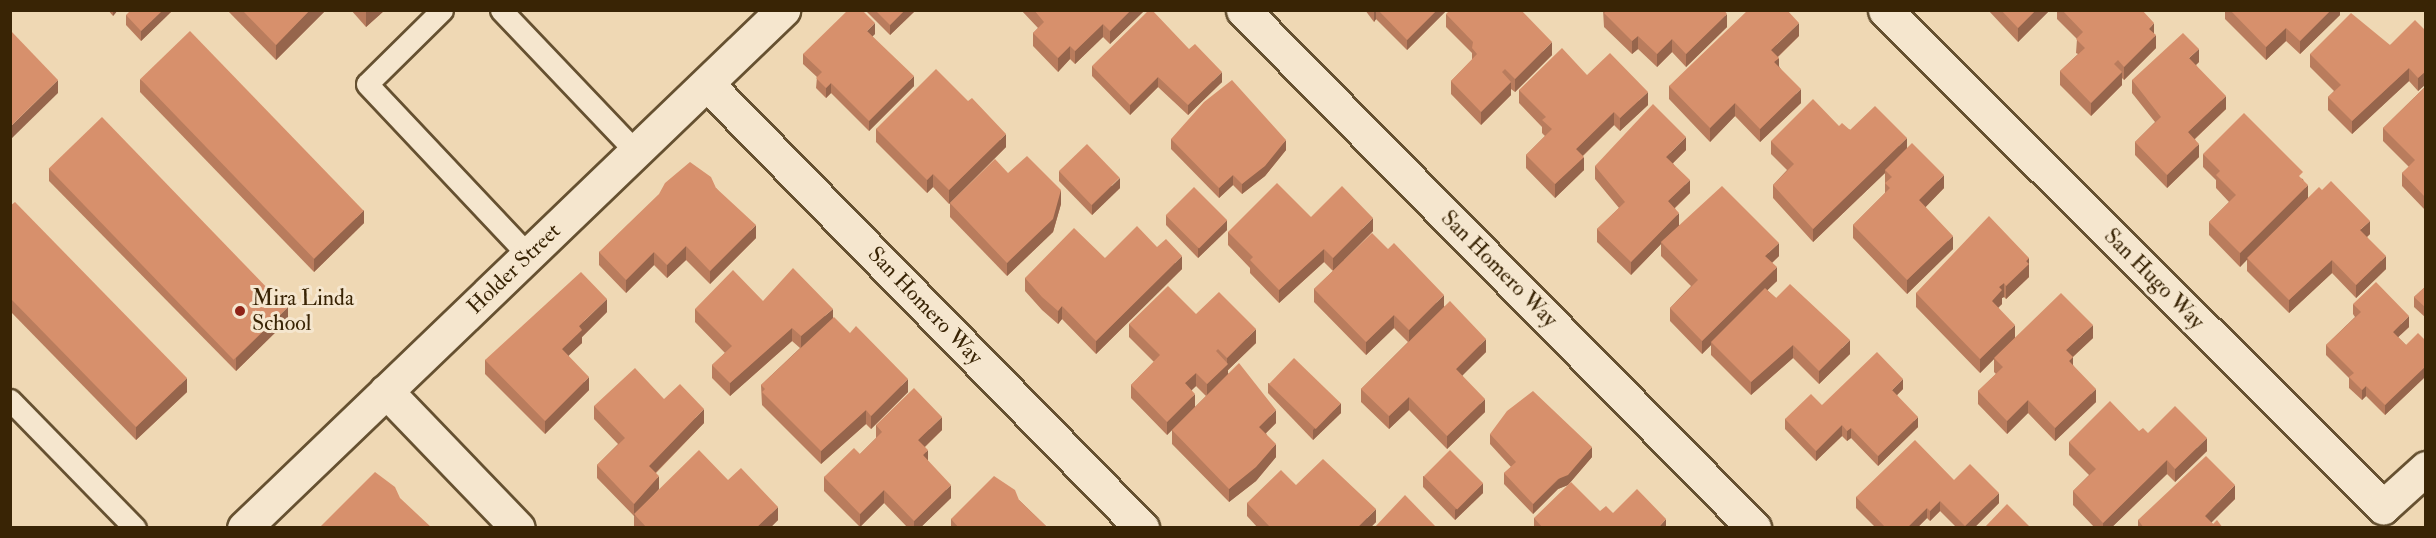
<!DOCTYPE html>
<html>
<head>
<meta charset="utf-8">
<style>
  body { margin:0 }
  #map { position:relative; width:2436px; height:538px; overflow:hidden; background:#efd8b4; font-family:"IM FELL Double Pica",serif }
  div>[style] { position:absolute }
  .roads { filter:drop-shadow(2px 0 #665131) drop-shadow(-2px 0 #665131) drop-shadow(0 2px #665131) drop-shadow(0 -2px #665131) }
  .lane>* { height:21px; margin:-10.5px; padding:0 10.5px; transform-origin:10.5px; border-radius:10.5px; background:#f5e6ce }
  .street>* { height:33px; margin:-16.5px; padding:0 16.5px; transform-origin:16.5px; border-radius:16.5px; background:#f5e6ce }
  .secondary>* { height:33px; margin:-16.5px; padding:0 16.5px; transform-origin:16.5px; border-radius:16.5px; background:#f5e6ce }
  .wall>* { inset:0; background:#b97c5d }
  .shaded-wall>* { inset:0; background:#96654c }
  .building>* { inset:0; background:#d7906c; transform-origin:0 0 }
  .dots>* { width:16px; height:16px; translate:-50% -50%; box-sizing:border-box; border:3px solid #f5e6ce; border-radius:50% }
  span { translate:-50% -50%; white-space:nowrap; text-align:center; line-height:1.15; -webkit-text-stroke:6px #f5e6ce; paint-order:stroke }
  .street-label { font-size:22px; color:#392405 }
  .poi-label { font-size:22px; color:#392405 }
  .left { translate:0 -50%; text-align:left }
  .frame { position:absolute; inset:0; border:12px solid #392405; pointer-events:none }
</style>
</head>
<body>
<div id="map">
  <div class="roads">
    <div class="lane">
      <i style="left:442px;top:10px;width:105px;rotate:135.4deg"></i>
      <i style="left:367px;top:84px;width:235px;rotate:46.7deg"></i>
      <i style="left:501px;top:10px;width:196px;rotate:46.4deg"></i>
      <i style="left:10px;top:400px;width:179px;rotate:45.7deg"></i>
    </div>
    <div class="street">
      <i style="left:1243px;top:10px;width:728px;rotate:45.39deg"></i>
      <i style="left:1885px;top:10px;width:704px;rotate:44.94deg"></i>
      <i style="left:2383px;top:507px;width:58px;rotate:-42.2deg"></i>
      <i style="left:707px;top:84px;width:622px;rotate:45.59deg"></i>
      <i style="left:386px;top:391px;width:190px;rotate:46.1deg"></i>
    </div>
    <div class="secondary">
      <i style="left:244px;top:528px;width:748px;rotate:-43.86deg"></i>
    </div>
  </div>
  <div class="wall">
    <i style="clip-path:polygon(108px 10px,118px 10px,113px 16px)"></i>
    <i style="clip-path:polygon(173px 10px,141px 41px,126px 25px,126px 15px)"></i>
    <i style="clip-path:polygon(227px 10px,326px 10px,276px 60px)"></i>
    <i style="clip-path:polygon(351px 10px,385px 10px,366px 27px)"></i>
    <i style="clip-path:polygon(865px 10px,916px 10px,890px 35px)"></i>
    <i style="clip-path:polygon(1021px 10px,1145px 10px,1110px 44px,1103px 37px,1075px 64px,1070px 59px,1058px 72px,1033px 46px,1033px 33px,1038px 28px)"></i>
    <i style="clip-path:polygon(1365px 10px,1447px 10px,1407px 50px,1376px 19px,1374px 22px)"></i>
    <i style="clip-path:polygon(1603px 10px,1724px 10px,1727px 27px,1686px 67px,1672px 52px,1657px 67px,1638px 49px,1632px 54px,1604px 27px)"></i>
    <i style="clip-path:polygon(1988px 10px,2050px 10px,2018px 42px)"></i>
    <i style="clip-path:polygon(2057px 10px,2142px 10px,2154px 34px,2156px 48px,2124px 80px,2122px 78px,2122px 85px,2091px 116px,2060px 85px,2060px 71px,2078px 54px,2076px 53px,2077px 39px,2057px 19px)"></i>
    <i style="clip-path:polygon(2225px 10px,2340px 10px,2340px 15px,2300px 54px,2286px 41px,2266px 60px,2225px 19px)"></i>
    <i style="clip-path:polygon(1446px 14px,1552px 55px,1515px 92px,1511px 89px,1511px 95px,1481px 125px,1451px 94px,1451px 81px,1472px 60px,1472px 53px,1446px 27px)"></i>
    <i style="clip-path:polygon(2426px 31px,2426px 84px,2418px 91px,2409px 81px,2352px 134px,2328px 110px,2328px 97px,2334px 91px,2310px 67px,2310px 54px,2390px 45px)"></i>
    <i style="clip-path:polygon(875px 34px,872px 36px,914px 86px,869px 131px,831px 93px,826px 98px,816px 88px,817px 77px,803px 64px,803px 54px)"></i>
    <i style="clip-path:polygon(1799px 36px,1778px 57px,1779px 66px,1801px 103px,1760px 142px,1735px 116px,1710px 142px,1669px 99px,1669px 86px)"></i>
    <i style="clip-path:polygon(2199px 62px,2196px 65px,2226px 109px,2195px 139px,2199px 157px,2167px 188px,2135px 155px,2135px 142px,2155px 122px,2132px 93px,2132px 80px)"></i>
    <i style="clip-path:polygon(1092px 66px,1222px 82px,1188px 115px,1158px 87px,1130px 115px,1092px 76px)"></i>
    <i style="clip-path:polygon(1587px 75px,1648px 105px,1620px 131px,1614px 125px,1583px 156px,1584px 170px,1555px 198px,1526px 168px,1526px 155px,1545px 136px,1542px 133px,1542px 127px,1519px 103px,1519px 90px)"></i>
    <i style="clip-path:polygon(140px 79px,364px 223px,314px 272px,140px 92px)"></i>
    <i style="clip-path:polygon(2426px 86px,2425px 210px,2402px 186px,2402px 173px,2409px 167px,2383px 141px,2383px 128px)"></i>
    <i style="clip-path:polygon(968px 101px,1006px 147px,949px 204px,933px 187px,927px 193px,876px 142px,876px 129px)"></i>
    <i style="clip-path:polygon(1839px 126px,1907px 149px,1944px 188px,1925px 207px,1953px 249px,1907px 294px,1853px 238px,1853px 225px,1885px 193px,1885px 173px,1813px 242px,1773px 198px,1773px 185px,1787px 170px,1771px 154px,1771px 141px)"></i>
    <i style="clip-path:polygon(1171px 139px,1286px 150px,1265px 176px,1242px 194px,1233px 185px,1219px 198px,1171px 149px)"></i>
    <i style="clip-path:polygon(1686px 150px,1673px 163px,1690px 193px,1675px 208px,1679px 225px,1779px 256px,1772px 263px,1777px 281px,1767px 290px,1776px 298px,1850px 354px,1819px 384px,1793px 358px,1751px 395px,1711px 355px,1711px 345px,1702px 354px,1670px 321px,1670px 308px,1691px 286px,1661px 256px,1661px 244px,1631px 275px,1597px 242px,1597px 229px,1619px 208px,1595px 179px,1595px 166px)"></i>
    <i style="clip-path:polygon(2203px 154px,2303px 179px,2308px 198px,2370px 234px,2367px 237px,2386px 269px,2356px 298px,2332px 273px,2289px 313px,2247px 271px,2247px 259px,2240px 267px,2209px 235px,2209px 222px,2229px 202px,2216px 188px,2216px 180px,2203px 167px)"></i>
    <i style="clip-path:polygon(49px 168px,288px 320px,236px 371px,49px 181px)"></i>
    <i style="clip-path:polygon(1059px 171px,1120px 188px,1092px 215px,1059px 181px)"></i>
    <i style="clip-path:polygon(1008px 173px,1061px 204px,1053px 232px,1007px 276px,950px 217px,950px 203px)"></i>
    <i style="clip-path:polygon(716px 188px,756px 238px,710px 284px,686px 260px,667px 278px,654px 265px,626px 293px,599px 265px,599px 252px)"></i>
    <i style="clip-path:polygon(10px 206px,187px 392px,136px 440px,10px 311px)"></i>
    <i style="clip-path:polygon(1166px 215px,1227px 230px,1198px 258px,1166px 225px)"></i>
    <i style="clip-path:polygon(1311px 217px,1373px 231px,1344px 260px,1444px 306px,1486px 352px,1462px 375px,1485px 412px,1447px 449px,1409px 410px,1389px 429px,1361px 402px,1361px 389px,1408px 342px,1394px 328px,1366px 355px,1314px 302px,1314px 289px,1333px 271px,1324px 262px,1279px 303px,1250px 273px,1250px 268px,1228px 245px,1228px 232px)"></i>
    <i style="clip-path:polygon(1157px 247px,1182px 269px,1096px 354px,1062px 319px,1058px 324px,1042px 310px,1025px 291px,1025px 278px,1105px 258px)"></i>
    <i style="clip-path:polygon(2029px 258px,2029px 277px,2006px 299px,2004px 297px,2002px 298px,2002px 304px,1998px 307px,2015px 338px,2093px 338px,2073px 357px,2073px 365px,2096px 402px,2055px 441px,2028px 413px,2007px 434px,1978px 404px,1978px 391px,1996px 374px,1994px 372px,1994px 359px,1980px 373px,1916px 307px,1916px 293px)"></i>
    <i style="clip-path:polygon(2426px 286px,2426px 318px,2414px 307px,2414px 297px)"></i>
    <i style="clip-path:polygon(763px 301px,833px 318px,908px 392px,871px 429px,866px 424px,821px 464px,762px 405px,761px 385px,800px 348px,792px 341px,730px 396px,712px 378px,712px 365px,725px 353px,695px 322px,695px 309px)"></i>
    <i style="clip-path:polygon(2353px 304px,2409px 327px,2398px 337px,2406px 345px,2426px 341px,2426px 376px,2385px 415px,2366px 396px,2362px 400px,2349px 388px,2349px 378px,2326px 355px,2326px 345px,2355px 317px,2353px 314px)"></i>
    <i style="clip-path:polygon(607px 312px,582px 337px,582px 343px,568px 355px,589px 390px,545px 434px,485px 374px,485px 360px)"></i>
    <i style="clip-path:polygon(1196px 314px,1256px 343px,1228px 370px,1228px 373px,1276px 423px,1266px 433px,1276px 457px,1256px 481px,1229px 502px,1172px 444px,1172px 430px,1206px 396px,1196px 386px,1191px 390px,1195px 407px,1167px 435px,1131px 398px,1131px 385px,1154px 362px,1129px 337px,1129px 324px)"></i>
    <i style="clip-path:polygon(1268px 383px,1341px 413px,1313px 440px,1268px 393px)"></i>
    <i style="clip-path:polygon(1903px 389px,1897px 395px,1918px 427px,1878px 466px,1851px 438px,1847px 441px,1842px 436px,1816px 461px,1785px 429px,1785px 419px,1822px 405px)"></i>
    <i style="clip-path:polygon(664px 399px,704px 423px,656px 473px,659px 489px,651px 498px,728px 480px,778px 520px,770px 528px,634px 528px,634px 516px,597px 478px,597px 465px,618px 444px,594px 419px,594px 406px)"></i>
    <i style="clip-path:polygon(876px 425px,942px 430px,925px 447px,928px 461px,951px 498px,920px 528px,908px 528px,884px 503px,860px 527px,824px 491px,824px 477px,860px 454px,876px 438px)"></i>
    <i style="clip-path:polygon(2139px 431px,2207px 451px,2175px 482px,2167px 474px,2111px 528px,2095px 528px,2073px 505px,2073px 491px,2089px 475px,2069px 455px,2069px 442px)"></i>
    <i style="clip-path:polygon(1490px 434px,1592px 457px,1568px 485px,1558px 489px,1533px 514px,1504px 484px,1504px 473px,1511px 467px,1490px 444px)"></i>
    <i style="clip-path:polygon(1423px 476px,1483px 493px,1455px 520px,1423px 487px)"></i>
    <i style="clip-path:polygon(1954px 480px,1999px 503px,1974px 528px,1957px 528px,1940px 511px,1930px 521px,1927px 518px,1917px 528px,1876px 528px,1856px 508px,1856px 497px)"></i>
    <i style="clip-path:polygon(1296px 485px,1376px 522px,1370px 528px,1258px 528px,1247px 516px,1247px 503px)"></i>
    <i style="clip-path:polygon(2235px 499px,2211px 522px,2213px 524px,2223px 528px,2138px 528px,2138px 520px)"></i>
    <i style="clip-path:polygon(1019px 500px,1048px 528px,951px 528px,951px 519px)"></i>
    <i style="clip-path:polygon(1600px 511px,1613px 513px,1666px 528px,1534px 528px,1534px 518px)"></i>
  </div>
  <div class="shaded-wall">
    <i style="clip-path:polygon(113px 10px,118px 10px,113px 16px)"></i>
    <i style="clip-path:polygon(163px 10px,173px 10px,141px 41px,141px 31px)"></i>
    <i style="clip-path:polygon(310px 10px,326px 10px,276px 60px,276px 45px)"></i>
    <i style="clip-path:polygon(368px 10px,385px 10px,366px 27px,366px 12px)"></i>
    <i style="clip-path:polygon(905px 10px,916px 10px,890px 35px,890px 25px)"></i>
    <i style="clip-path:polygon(1131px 10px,1145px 10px,1110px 44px,1110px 31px)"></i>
    <i style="clip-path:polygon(1374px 10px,1376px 10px,1376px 19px,1374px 22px)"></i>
    <i style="clip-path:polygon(1437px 10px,1447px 10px,1407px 50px,1407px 40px)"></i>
    <i style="clip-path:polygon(2036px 10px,2050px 10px,2018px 42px,2018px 28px)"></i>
    <i style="clip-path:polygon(2331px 10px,2340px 10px,2340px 15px,2300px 54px,2300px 41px)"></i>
    <i style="clip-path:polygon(1727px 14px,1727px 27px,1686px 67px,1686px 54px)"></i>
    <i style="clip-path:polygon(875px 23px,875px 34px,867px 42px,867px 31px)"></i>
    <i style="clip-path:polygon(1799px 23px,1799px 36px,1771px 63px,1771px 50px)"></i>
    <i style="clip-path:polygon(2154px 23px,2154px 37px,2149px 29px)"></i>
    <i style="clip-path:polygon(1103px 24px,1103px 37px,1075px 64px,1075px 51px)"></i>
    <i style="clip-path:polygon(2286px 28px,2286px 41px,2266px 60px,2266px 47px)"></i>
    <i style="clip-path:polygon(2156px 35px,2156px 48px,2124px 80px,2124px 67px)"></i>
    <i style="clip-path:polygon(1638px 36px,1638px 49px,1632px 54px,1632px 41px)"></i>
    <i style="clip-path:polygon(1672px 39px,1672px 52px,1657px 67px,1657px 54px)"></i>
    <i style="clip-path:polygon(1552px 42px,1552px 55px,1515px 92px,1515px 79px)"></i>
    <i style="clip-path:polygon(1070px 46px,1070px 59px,1058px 72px,1058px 58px)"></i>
    <i style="clip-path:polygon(2199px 49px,2199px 62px,2189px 71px,2189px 58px)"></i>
    <i style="clip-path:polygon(1779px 58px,1779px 71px,1774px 62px)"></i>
    <i style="clip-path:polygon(2409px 68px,2409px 81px,2352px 134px,2352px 121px)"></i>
    <i style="clip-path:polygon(2426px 71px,2426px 84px,2418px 91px,2418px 78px)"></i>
    <i style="clip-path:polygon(1222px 72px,1222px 82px,1188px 115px,1188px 105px)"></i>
    <i style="clip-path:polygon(2122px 72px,2122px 85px,2091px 116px,2091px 103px)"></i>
    <i style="clip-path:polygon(914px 76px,914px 86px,869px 131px,869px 121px)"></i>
    <i style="clip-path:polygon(1158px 77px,1158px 87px,1130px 115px,1130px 105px)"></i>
    <i style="clip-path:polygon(58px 80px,58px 93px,10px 140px,10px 127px)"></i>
    <i style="clip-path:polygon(1511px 82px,1511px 95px,1481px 125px,1481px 112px)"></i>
    <i style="clip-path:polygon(831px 83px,831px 93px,826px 98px,826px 88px)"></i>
    <i style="clip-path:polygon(1801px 89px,1801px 103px,1760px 142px,1760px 129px)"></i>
    <i style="clip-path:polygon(1648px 92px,1648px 105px,1620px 131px,1620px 118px)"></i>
    <i style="clip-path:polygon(2226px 96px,2226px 109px,2188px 145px,2188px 132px)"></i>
    <i style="clip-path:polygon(1735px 103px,1735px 116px,1710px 142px,1710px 128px)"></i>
    <i style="clip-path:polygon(1614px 112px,1614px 125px,1576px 162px,1576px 149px)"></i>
    <i style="clip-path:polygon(1006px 134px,1006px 147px,949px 204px,949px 190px)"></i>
    <i style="clip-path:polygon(1686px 137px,1686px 150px,1666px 170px,1666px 157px)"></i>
    <i style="clip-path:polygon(1907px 138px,1907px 151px,1885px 170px,1885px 173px,1813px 242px,1813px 229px)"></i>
    <i style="clip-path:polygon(1286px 140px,1286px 150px,1265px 176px,1242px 194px,1242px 184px)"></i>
    <i style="clip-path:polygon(2199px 144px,2199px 157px,2167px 188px,2167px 175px)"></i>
    <i style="clip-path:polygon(1584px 157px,1584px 170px,1555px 198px,1555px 184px)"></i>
    <i style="clip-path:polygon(933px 174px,933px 187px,927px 193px,927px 180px)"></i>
    <i style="clip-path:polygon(1233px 175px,1233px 185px,1219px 198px,1219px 188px)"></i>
    <i style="clip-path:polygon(1944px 175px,1944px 188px,1919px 214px,1919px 200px)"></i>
    <i style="clip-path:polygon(1120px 178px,1120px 188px,1092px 215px,1092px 205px)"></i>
    <i style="clip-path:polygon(1690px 180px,1690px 193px,1668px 214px,1668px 201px)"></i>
    <i style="clip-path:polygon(2308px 185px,2308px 198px,2240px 267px,2240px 253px)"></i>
    <i style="clip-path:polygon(1061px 190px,1061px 204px,1053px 232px,1007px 276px,1007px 263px)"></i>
    <i style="clip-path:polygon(364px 210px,364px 223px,314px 272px,314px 259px)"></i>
    <i style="clip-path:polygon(1679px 213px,1679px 226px,1661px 242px,1661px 244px,1631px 275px,1631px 262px)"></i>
    <i style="clip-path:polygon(1373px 218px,1373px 231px,1333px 271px,1333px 258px)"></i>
    <i style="clip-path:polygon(1227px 220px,1227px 230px,1198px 258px,1198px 248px)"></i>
    <i style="clip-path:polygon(2370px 221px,2370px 234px,2360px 243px,2360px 230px)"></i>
    <i style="clip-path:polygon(756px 225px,756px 238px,710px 284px,710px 271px)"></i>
    <i style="clip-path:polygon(1953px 236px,1953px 249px,1907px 294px,1907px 280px)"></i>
    <i style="clip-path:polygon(1779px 243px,1779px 256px,1765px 269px,1765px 256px)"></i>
    <i style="clip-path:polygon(686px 246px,686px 260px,667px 278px,667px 265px)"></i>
    <i style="clip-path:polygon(1324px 249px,1324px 262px,1279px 303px,1279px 290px)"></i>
    <i style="clip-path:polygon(654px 252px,654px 265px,626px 293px,626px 280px)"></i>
    <i style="clip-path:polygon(1182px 256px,1182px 269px,1096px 354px,1096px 341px)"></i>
    <i style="clip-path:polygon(2386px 256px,2386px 269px,2356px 298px,2356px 285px)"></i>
    <i style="clip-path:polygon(2029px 258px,2029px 277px,2006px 299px,2006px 286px)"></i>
    <i style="clip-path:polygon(2332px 260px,2332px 273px,2289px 313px,2289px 300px)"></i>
    <i style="clip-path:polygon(1777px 267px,1777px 281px,1713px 343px,1711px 342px,1711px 345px,1702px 354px,1702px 341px)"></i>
    <i style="clip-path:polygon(2004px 283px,2004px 297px,2002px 298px,2002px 304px,1992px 314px,1992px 301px,1999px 287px)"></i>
    <i style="clip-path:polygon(1444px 295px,1444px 308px,1409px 343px,1409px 330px)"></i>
    <i style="clip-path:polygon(607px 299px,607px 312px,582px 337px,582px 343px,562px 362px,562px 349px,579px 326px)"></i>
    <i style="clip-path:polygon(1062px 306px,1062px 319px,1058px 324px,1058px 311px)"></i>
    <i style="clip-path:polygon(288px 307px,288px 320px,236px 371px,236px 358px)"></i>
    <i style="clip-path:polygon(833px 309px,833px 322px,801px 349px,801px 336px)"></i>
    <i style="clip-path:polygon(1394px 315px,1394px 328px,1366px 355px,1366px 342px)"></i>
    <i style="clip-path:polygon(2409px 316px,2409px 327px,2393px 342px,2393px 332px)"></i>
    <i style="clip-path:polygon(2015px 325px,2015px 338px,1980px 373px,1980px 359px)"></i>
    <i style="clip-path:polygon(2093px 325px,2093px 338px,2066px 363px,2066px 350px)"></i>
    <i style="clip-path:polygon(792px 328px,792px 341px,730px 396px,730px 383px)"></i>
    <i style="clip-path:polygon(1256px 329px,1256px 343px,1228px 370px,1228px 377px,1207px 398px,1207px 384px,1227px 365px,1227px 358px)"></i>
    <i style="clip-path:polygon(1486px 339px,1486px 352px,1456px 382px,1456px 369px)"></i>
    <i style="clip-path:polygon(1850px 340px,1850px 354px,1819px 384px,1819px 371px)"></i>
    <i style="clip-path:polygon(1793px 345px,1793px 358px,1751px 395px,1751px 382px)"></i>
    <i style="clip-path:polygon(2073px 357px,2073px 370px,2069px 361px)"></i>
    <i style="clip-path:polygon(2426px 360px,2426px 376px,2385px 415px,2385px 405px)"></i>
    <i style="clip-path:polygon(1196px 373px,1196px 386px,1185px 397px,1185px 383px)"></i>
    <i style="clip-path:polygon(589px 377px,589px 390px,545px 434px,545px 421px)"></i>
    <i style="clip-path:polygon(187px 378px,187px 392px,136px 440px,136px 427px)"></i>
    <i style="clip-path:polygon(908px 379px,908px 392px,871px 429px,871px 416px)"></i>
    <i style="clip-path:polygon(1903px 379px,1903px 389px,1892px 400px,1892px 390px)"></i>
    <i style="clip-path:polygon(2366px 386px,2366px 396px,2362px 400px,2362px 390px)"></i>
    <i style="clip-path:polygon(2096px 389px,2096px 402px,2055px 441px,2055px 428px)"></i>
    <i style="clip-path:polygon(1195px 394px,1195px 407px,1167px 435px,1167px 422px)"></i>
    <i style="clip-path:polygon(1409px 397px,1409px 410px,1389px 429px,1389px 416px)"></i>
    <i style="clip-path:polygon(1485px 399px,1485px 412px,1447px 449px,1447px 436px)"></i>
    <i style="clip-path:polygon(2028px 400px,2028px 413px,2007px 434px,2007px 421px)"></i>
    <i style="clip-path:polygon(1341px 403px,1341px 413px,1313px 440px,1313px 430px)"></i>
    <i style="clip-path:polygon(704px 409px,704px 423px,649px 479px,649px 466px)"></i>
    <i style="clip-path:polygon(866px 410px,866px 424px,821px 464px,821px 451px)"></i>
    <i style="clip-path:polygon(1276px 410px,1276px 423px,1259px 440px,1259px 427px)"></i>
    <i style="clip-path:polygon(942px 417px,942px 430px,918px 453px,918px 440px)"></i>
    <i style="clip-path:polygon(1918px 417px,1918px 427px,1878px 466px,1878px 456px)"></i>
    <i style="clip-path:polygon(1842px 425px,1842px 436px,1816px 461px,1816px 451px)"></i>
    <i style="clip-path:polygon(1851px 428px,1851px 438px,1847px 441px,1847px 431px)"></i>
    <i style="clip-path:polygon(2207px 438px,2207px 451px,2175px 482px,2175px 469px)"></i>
    <i style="clip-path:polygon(1276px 444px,1276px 457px,1256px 481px,1229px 502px,1229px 489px)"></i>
    <i style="clip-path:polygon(1592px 447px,1592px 457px,1568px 485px,1558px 489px,1533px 514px,1533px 504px)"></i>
    <i style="clip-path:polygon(928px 450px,928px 463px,923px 455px)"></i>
    <i style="clip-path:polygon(2167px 460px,2167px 474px,2111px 528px,2103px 528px,2103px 523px)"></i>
    <i style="clip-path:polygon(659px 476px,659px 489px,635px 516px,634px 515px,634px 504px)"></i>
    <i style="clip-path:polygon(1483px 483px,1483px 493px,1455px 520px,1455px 510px)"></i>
    <i style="clip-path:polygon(951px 485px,951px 498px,920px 528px,914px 528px,914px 521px)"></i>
    <i style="clip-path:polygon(2235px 485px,2235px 499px,2206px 528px,2205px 516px)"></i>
    <i style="clip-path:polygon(884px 490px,884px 503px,860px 527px,860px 514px)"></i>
    <i style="clip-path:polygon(1999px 493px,1999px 503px,1974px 528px,1965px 528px,1965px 526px)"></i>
    <i style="clip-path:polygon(1940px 501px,1940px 511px,1930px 521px,1930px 511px)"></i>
    <i style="clip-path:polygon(778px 507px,778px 520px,770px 528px,756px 528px)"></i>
    <i style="clip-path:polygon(1927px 508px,1927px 518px,1917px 528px,1907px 528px)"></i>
    <i style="clip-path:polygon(1376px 509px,1376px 522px,1370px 528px,1357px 528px)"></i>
    <i style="clip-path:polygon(1666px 519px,1666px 528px,1658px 528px)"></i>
  </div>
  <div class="building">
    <i style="clip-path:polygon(131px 10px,163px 10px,141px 31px,126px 15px)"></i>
    <i style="clip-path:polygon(242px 10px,310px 10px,276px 45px)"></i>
    <i style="clip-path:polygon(848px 10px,862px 10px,875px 23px,867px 31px,914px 76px,869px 121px,831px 83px,826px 88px,816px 78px,822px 72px,803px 54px)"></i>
    <i style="clip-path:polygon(875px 10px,905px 10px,890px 25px)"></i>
    <i style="clip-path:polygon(1034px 10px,1131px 10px,1110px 31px,1103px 24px,1075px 51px,1070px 46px,1058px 58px,1033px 33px,1044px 22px)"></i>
    <i style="clip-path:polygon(1149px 10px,1152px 10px,1189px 49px,1195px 44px,1222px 72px,1188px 105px,1158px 77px,1130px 105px,1092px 66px)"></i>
    <i style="clip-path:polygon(1378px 10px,1437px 10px,1407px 40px)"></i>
    <i style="clip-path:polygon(1450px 10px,1521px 10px,1552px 42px,1515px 79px,1505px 69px,1502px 72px,1511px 82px,1481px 112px,1451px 81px,1477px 54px,1472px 48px,1473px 42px,1446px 14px)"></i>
    <i style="clip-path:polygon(1607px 10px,1724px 10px,1727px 14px,1686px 54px,1672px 39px,1657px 54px,1638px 36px,1632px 41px,1604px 13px)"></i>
    <i style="clip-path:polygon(1748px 10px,1787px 10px,1799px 23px,1771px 50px,1779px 58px,1774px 62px,1801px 89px,1760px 129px,1735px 103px,1710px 128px,1669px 86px)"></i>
    <i style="clip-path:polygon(2001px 10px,2036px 10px,2018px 28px)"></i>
    <i style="clip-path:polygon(2062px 10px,2142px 10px,2154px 23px,2149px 29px,2156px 35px,2124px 67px,2118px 60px,2114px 64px,2122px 72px,2091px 103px,2060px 71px,2085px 48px,2076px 39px,2083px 32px)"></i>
    <i style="clip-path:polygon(2230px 10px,2331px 10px,2300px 41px,2286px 28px,2266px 47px)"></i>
    <i style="clip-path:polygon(2351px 13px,2390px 45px,2415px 20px,2426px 31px,2426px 71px,2418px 78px,2409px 68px,2352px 121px,2328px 97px,2341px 85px,2310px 54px)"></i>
    <i style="clip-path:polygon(11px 31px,58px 80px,10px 127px,10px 31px)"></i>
    <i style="left:190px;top:31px;width:250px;height:69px;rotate:46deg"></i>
    <i style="clip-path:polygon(2183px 33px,2199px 49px,2189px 58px,2226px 96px,2188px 132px,2199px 144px,2167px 175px,2135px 142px,2161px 117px,2132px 80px)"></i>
    <i style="clip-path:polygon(1562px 48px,1587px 75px,1610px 53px,1648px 92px,1620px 118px,1614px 112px,1576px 149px,1584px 157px,1555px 184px,1526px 155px,1552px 129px,1542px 120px,1546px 117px,1519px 90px)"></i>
    <i style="clip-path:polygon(936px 69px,968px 101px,972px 98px,1006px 134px,949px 190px,933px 174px,927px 180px,876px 129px)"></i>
    <i style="clip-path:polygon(1232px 80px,1286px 140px,1265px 166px,1242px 184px,1233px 175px,1219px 188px,1171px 139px,1204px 102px)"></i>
    <i style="clip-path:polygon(2426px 86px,2426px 196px,2425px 197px,2402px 173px,2415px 160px,2383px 128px)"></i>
    <i style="clip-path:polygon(1813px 99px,1839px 126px,1842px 123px,1850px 130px,1875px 106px,1907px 138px,1813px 229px,1773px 185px,1794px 164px,1771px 141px)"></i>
    <i style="clip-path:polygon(1653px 104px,1686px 137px,1666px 157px,1690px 180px,1668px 201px,1679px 213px,1631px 262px,1597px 229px,1625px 202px,1595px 166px)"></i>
    <i style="clip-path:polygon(2244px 113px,2303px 172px,2299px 176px,2308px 185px,2240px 253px,2209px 222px,2236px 195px,2216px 175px,2220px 171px,2203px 154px)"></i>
    <i style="left:102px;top:117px;width:266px;height:74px;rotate:46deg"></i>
    <i style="clip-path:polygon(1912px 143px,1944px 175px,1919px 200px,1953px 236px,1907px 280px,1853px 225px,1890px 188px,1885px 183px,1892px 177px,1885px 170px)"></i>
    <i style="left:1087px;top:144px;width:47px;height:39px;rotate:46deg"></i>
    <i style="clip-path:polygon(1027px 156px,1061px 190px,1053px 219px,1007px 263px,950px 203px,995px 159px,1008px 173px)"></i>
    <i style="clip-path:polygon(690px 162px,711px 177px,716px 188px,756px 225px,710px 271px,686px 246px,667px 265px,654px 252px,626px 280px,599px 252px,659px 194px,665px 183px)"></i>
    <i style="clip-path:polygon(2331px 181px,2370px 221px,2360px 230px,2386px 256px,2356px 285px,2332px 260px,2289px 300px,2247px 258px,2319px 187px,2322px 190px)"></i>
    <i style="clip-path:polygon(1277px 183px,1311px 217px,1342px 186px,1373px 218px,1333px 258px,1324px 249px,1279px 290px,1250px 260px,1253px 257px,1228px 232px)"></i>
    <i style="clip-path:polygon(1722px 186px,1779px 243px,1765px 256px,1777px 267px,1702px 341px,1670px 308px,1698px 280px,1661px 242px)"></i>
    <i style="left:1194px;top:187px;width:47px;height:40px;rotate:45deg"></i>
    <i style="clip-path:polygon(15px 202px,187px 378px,136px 427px,10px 298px,10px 206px)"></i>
    <i style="clip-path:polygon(1989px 216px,2029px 258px,2026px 261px,2029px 264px,2006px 286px,2004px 283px,1999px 287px,2002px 290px,1992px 301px,2015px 325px,1980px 359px,1916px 293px)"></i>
    <i style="clip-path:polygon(1137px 226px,1157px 247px,1166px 239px,1182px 256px,1096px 341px,1062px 306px,1058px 311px,1042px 297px,1025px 278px,1074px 228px,1105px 258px)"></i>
    <i style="clip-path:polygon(1372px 233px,1388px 249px,1394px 243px,1444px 295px,1409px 330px,1394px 315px,1366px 342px,1314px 289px)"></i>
    <i style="clip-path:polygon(793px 268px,833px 309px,801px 336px,792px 328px,730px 383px,712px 365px,732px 346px,695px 309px,733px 270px,763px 301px)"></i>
    <i style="clip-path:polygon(581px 272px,607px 299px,579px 326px,582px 330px,562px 349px,589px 377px,545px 421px,485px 360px)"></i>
    <i style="clip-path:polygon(2376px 282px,2409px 316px,2393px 332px,2406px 345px,2418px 333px,2426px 341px,2426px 360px,2424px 361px,2426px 363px,2426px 366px,2385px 405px,2366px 386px,2362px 390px,2349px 377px,2354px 373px,2326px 345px,2361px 312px,2353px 304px)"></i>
    <i style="clip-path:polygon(1790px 284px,1850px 340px,1819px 371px,1793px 345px,1751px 382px,1711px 342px,1765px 288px,1776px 298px)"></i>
    <i style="clip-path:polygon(1168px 286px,1196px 314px,1219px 292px,1256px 329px,1227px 358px,1218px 349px,1216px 351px,1228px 364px,1207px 384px,1196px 373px,1185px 383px,1195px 394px,1167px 422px,1131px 385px,1160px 355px,1129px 324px)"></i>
    <i style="clip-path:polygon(2426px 286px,2426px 308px,2414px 297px)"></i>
    <i style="clip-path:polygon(2061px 293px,2093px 325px,2066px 350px,2073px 357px,2069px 361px,2096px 389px,2055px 428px,2028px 400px,2007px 421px,1978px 391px,2003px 367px,1994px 358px)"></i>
    <i style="clip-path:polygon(1450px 301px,1486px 339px,1456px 369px,1485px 399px,1447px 436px,1409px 397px,1389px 416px,1361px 389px)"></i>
    <i style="clip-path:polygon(834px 317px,850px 333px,856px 326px,908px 379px,871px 416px,866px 410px,821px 451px,762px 392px,765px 389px,761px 385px)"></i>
    <i style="clip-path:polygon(1877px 352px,1903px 379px,1892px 390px,1918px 417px,1878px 456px,1851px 428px,1847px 431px,1842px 425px,1816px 451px,1785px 419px,1811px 394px,1822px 405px)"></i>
    <i style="left:1294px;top:358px;width:65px;height:36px;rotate:44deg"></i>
    <i style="clip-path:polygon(1239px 363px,1276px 410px,1259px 427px,1276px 444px,1256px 467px,1229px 489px,1172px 430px)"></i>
    <i style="clip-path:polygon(635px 368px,664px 399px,680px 384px,704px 409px,649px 466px,659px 476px,634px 504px,597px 465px,625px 438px,594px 406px)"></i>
    <i style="clip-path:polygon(914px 388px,942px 417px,918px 440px,928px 450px,923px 455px,951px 485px,914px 521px,884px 490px,860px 514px,824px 477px,854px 448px,860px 454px,882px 432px,876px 425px)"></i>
    <i style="clip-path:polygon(1533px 391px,1592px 447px,1568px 475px,1558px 479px,1533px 504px,1504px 473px,1516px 462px,1490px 434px,1507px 411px)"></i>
    <i style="clip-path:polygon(2110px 401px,2139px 431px,2143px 428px,2148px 433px,2175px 406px,2207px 438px,2175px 469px,2167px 460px,2103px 523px,2073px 491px,2096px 469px,2069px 442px)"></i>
    <i style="clip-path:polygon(1915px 440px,1954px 480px,1970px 464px,1999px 493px,1965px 526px,1940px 501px,1930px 511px,1927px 508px,1907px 528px,1886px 528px,1856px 497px)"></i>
    <i style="clip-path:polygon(699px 450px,728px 480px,741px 468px,778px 507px,756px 528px,647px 528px,634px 514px)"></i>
    <i style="left:1450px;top:450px;width:47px;height:37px;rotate:45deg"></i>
    <i style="clip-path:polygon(2206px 456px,2235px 485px,2205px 516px,2213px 524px,2217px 520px,2223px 528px,2144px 528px,2138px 520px)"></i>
    <i style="clip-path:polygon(1323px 459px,1376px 509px,1357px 528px,1280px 528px,1279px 526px,1278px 528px,1271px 528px,1247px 503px,1281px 470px,1296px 485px)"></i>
    <i style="clip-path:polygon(375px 472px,395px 487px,400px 498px,432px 528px,319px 528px)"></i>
    <i style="clip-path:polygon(994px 476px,1015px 490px,1019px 500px,1048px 528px,959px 528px,951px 519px)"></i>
    <i style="clip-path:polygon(1571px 482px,1600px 511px,1606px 506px,1613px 513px,1637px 489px,1666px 519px,1658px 528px,1543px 528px,1534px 518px)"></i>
    <i style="clip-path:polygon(1405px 495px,1437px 528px,1374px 528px)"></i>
    <i style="clip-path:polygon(2007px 504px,2031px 528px,1984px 528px)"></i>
  </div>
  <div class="dots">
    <i style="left:240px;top:311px;background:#8f2418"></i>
  </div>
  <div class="street-label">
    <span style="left:514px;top:269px;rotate:-44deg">Holder Street</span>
    <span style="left:1499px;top:269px;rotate:45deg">San Homero Way</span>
    <span style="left:2154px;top:279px;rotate:45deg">San Hugo Way</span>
    <span style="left:925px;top:306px;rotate:46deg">San Homero Way</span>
  </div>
  <div class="poi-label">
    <span class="left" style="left:252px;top:311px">Mira Linda<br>School</span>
  </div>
  <div class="frame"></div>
</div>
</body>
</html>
